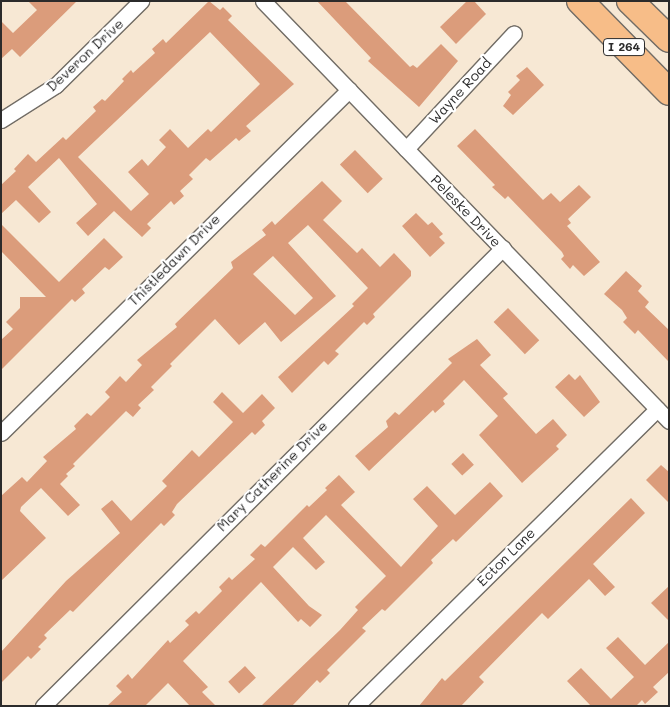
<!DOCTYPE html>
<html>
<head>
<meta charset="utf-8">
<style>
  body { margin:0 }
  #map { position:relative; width:670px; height:707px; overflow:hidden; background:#f7e8d4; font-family:Mali,sans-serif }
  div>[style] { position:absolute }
  .building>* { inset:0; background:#db9c7b; transform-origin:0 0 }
  .roads { filter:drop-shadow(1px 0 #726d66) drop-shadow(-1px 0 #726d66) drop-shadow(0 1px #726d66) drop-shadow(0 -1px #726d66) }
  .street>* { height:15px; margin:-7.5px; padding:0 7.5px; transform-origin:7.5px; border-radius:7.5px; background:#fff }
  .highway>* { height:26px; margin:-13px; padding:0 13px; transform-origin:13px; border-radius:13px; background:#f7bd88 }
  span { translate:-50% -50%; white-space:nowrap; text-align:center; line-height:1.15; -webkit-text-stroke:4.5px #fff; paint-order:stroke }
  .shield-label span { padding:1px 4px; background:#fff; border:1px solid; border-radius:4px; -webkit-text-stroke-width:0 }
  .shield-label { font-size:12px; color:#2b2b2b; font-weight:700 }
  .street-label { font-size:14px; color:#2b2b2b }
  .frame { position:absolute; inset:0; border:2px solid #2b2b2b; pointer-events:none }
</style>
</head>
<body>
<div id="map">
  <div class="building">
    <i style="clip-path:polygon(28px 1px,77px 1px,20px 57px,12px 49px,1px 59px,1px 21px,13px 33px,37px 10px)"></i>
    <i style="clip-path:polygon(evenodd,209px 1px,220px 10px,223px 7px,232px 16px,228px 20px,294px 84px,246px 126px,251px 131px,239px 141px,236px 138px,210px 161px,206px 158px,189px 175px,193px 179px,180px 191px,184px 196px,174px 205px,171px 201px,147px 224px,151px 228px,142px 237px,114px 211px,88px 236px,76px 223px,97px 204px,59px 158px,28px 187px,51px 212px,39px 223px,16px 200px,1px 214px,1px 185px,16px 171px,14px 169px,28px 154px,36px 162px,63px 137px,66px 140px,96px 111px,93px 107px,102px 99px,105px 101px,124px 81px,122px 79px,131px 70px,133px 73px,155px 53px,152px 49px,163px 39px,166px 43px,209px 1px,210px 32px,260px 84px,211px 132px,208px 129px,188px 148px,170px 129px,159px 140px,166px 147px,148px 166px,142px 159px,128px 172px,149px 194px,131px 211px,78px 157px,210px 32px)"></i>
    <i style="clip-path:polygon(317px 1px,345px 1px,410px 67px,413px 65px,417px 68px,441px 44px,458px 61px,419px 107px,368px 61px,371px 58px)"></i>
    <i style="clip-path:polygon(467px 1px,474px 1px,486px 14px,456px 44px,440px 27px)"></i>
    <i style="clip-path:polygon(527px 67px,544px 85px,513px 115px,503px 106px,511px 95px,508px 92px,520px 80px,516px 76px)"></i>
    <i style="clip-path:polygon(475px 129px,543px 200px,551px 193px,560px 202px,579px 185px,591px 197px,568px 219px,571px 223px,567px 226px,600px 262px,584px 276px,573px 265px,570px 269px,561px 259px,564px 256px,562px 252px,508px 196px,505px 199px,492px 187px,495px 185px,457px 146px)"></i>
    <i style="left:355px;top:150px;width:40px;height:21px;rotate:46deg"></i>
    <i style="clip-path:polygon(evenodd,322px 181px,342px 201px,323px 220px,357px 253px,362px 248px,380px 267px,394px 253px,411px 271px,411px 276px,373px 314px,375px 317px,367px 325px,364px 322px,335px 351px,339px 354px,328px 365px,324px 361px,292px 393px,278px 377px,354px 306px,352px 304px,368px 288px,308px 225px,288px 243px,336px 296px,281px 342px,265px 322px,239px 345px,215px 319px,170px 364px,172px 366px,151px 387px,154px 390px,138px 405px,141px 408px,133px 417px,126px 411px,73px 464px,75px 466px,66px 474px,68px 476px,60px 484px,80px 505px,68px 516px,41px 488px,21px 507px,20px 511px,46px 538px,1px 581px,1px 496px,22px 477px,27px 482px,47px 461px,43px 457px,76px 429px,74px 426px,87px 413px,91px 416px,110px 397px,105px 392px,120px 376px,126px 382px,142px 365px,137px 360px,177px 327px,175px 324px,233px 268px,231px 262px,266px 235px,262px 230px,272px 221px,275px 225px,322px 181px,273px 256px,313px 298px,295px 315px,253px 274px,273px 256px)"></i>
    <i style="clip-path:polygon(416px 213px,428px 225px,432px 222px,443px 234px,439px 237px,445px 243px,430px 257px,402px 226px)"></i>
    <i style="clip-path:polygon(1px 224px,59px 282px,104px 238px,123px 257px,109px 270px,105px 267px,82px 289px,85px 293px,75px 302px,72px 299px,1px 370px,1px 340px,13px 329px,6px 322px,20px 308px,20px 297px,46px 297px,1px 251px)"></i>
    <i style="clip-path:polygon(626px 271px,642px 286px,638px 291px,649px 302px,645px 307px,669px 330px,669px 362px,638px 330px,635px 334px,623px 322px,627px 318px,622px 310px,604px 294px)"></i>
    <i style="left:508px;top:308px;width:45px;height:20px;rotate:46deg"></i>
    <i style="clip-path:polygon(477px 339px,491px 355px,480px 365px,508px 394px,503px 398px,536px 434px,553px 419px,567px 435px,556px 446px,559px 449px,522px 483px,479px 435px,498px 416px,464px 380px,443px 401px,445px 404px,435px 413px,433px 410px,369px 471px,355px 456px,388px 427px,386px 421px,395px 412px,399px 415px,452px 363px,448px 359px)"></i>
    <i style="clip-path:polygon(569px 374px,575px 380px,580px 375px,600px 402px,584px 417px,555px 387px)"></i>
    <i style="clip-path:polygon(222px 392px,243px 413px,262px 394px,275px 408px,262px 421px,265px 425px,255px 435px,252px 432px,177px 504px,172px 512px,175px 515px,164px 526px,161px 523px,73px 612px,70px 610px,44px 635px,47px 638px,38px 647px,41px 649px,31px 659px,28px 656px,1px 683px,1px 652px,66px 581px,120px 533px,101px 509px,112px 500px,131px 521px,167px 486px,162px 481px,192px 450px,199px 457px,233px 422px,213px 402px)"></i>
    <i style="left:463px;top:453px;width:16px;height:16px;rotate:47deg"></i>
    <i style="clip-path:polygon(661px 465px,669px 472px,669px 503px,646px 480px)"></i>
    <i style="clip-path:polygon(339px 475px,355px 492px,341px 505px,401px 567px,438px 526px,413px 499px,427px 486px,455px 515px,490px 482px,503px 496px,456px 542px,453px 539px,431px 560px,433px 563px,385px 611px,382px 609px,362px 628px,366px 631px,327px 670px,330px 673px,320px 683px,317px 680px,292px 706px,261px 706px,340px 630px,358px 610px,355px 607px,386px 576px,326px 515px,303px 538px,325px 562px,316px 570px,293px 547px,273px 567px,309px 606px,322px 615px,310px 627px,301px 619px,298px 622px,261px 582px,183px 661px,208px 687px,202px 692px,216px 706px,190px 706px,168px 683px,145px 706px,107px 706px,122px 692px,116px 686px,128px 674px,132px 679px,168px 640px,170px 643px,189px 625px,185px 621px,196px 611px,199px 614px,222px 591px,219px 587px,229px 577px,232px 580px,255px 559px,250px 555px,261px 544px,265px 547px,307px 505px,309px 507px,327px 490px,325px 488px)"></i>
    <i style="clip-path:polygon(631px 498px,645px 513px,593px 564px,615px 587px,605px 596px,589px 579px,548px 619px,542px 613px,479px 677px,484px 682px,461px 706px,419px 706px,442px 678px,445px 681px)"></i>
    <i style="clip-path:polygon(669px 586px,669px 621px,651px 603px)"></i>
    <i style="clip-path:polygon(618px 637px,645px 665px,669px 642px,669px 672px,653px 687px,658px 692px,645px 704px,642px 700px,636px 706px,591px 706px,567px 681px,581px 668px,611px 699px,634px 677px,606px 648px)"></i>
    <i style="left:245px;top:666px;width:16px;height:23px;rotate:47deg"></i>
  </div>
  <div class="roads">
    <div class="street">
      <i style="left:263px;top:1px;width:584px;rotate:45.97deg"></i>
      <i style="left:1px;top:120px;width:65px;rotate:-32.5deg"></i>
      <i style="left:56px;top:85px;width:120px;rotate:-44.7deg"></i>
      <i style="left:406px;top:149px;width:158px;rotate:-47deg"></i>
      <i style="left:1px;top:433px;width:489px;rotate:-44.6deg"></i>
      <i style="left:43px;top:706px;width:649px;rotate:-44.88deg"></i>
      <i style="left:356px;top:706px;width:423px;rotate:-44.6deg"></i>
    </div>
    <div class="highway">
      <i style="left:580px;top:1px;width:127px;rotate:45.6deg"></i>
      <i style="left:630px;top:1px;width:54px;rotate:44.3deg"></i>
    </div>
  </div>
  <div class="shield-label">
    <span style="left:624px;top:47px">I 264</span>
  </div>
  <div class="street-label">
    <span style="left:85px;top:55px;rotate:-43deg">Deveron Drive</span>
    <span style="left:460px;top:91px;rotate:-47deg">Wayne Road</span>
    <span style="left:466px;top:211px;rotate:46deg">Peleske Drive</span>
    <span style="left:174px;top:260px;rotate:-45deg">Thistledawn Drive</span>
    <span style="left:272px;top:476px;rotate:-45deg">Mary Catherine Drive</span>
    <span style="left:506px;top:557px;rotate:-45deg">Ecton Lane</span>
  </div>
  <div class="frame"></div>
</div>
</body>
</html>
